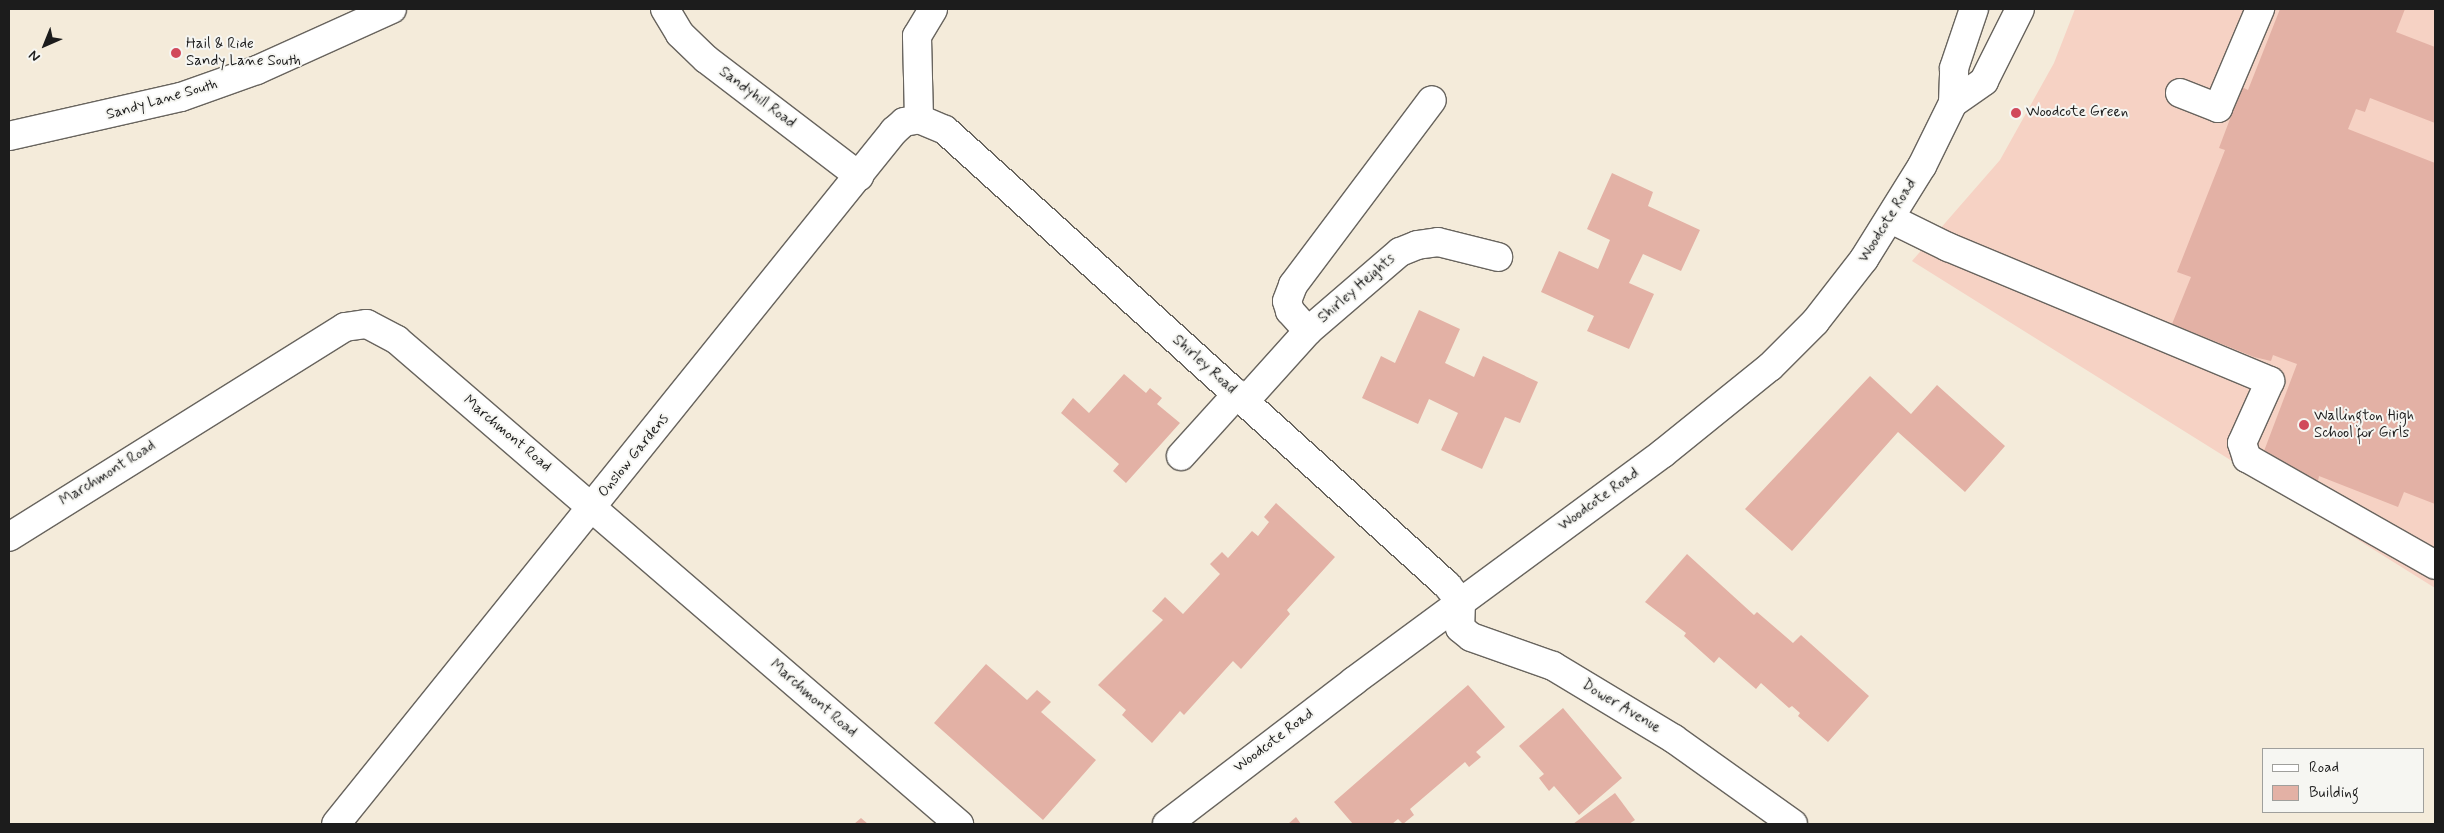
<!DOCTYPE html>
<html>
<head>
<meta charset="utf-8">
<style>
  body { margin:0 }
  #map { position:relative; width:2444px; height:833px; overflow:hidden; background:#f4ebda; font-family:Mynerve,sans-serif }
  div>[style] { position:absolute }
  .built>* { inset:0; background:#f6d2c4 }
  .building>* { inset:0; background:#e3b1a5 }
  .roads { filter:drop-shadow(1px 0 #68645e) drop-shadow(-1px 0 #68645e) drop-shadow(0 1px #68645e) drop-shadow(0 -1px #68645e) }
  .minor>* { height:28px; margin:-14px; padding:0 14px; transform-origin:14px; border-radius:14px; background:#fff }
  .major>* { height:28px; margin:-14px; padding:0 14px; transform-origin:14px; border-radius:14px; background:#fff }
  .dots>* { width:14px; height:14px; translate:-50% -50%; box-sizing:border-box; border:2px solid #f6f6f2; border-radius:50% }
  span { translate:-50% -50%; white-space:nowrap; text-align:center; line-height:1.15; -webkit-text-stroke:4px #f6f6f2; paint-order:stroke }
  .poi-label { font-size:15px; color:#1c1c1c }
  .left { translate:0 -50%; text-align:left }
  .street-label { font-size:15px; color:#1c1c1c }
  .frame { position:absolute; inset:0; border:10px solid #1c1c1c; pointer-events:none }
  .legend { position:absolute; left:2262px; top:748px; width:162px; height:65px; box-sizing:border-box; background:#f6f6f2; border:1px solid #9f9f9c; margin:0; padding:6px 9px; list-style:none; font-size:15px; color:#1c1c1c }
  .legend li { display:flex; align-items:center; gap:10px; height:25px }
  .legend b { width:25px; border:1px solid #9f9f9c }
  .north { position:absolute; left:20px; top:20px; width:50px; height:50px; -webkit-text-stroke:4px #f6f6f2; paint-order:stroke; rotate:224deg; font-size:14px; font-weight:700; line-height:20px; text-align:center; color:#1c1c1c }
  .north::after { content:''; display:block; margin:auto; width:18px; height:22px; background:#1c1c1c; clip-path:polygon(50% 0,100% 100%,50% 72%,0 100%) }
</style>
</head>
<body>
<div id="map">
  <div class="built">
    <i style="clip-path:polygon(2075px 9px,2435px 9px,2435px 588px,1912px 261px,2000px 160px,2054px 63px)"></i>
  </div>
  <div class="building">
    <i style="clip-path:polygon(2280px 9px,2405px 9px,2396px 32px,2435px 47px,2435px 123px,2370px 98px,2365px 112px,2356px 109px,2348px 129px,2435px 163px,2435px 504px,2404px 492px,2398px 507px,2319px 476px,2318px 481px,2261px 459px,2297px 364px,2273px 355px,2271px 361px,2254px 357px,2172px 324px,2191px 277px,2177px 272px,2225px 150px,2219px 148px,2242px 87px,2248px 90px)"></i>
    <i style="clip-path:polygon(1612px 173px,1653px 192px,1648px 206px,1700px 230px,1681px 271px,1643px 254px,1629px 283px,1654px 294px,1629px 349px,1587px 331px,1594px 316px,1541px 292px,1559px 251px,1598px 269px,1610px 240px,1587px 229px)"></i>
    <i style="clip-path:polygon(1419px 310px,1460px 329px,1445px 363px,1474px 377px,1483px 356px,1538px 382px,1520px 423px,1505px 417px,1482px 469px,1441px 450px,1458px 413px,1429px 399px,1418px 424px,1362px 398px,1381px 356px,1395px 363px)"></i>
    <i style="clip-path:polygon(1124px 374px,1146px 393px,1150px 388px,1162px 398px,1157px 404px,1180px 423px,1126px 483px,1113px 471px,1119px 464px,1061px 413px,1073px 398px,1089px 413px)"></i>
    <i style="clip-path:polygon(1870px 376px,1911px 414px,1937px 385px,2005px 446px,1965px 492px,1898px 432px,1792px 551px,1745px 509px)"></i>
    <i style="clip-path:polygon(1276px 503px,1335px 557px,1287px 610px,1290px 614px,1241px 669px,1233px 661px,1184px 715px,1180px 711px,1152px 743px,1122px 715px,1126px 710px,1098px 685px,1163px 620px,1152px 611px,1165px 597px,1183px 614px,1220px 574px,1210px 564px,1222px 552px,1228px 558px,1252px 531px,1258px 536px,1269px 522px,1264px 517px)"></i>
    <i style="clip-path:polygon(1687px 554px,1754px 615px,1757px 612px,1793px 643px,1801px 635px,1869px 696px,1828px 742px,1798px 716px,1800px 713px,1792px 706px,1789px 708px,1761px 683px,1756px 689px,1719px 657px,1714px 663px,1684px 636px,1686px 633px,1645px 602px)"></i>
    <i style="clip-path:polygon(986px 664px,1027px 700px,1037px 690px,1051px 702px,1041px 712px,1096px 760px,1043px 820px,934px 723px)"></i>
    <i style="clip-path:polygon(1468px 685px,1505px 727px,1476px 752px,1481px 757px,1469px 767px,1465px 762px,1410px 809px,1414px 815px,1403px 824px,1398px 819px,1392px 824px,1353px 824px,1334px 802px)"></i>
    <i style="clip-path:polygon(1563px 708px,1622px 778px,1579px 815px,1554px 786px,1549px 791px,1539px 778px,1544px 774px,1519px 746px)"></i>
    <i style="clip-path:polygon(1615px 793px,1635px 820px,1629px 824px,1573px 824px)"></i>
    <i style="clip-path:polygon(1296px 817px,1301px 824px,1288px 824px)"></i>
    <i style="clip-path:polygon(861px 818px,868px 824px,854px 824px)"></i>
  </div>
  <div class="roads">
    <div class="minor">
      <i style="left:665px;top:9px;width:29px;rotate:59deg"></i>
      <i style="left:680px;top:34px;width:36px;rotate:44deg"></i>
      <i style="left:706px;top:59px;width:193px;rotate:37.4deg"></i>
      <i style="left:2180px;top:93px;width:41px;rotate:21.5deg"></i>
      <i style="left:2218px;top:108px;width:108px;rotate:-67deg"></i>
      <i style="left:919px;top:119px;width:83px;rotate:-91.4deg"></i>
      <i style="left:917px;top:36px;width:31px;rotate:-59deg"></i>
      <i style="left:9px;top:136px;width:176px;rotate:-12.8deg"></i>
      <i style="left:181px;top:97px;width:81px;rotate:-19.6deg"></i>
      <i style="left:257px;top:70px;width:148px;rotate:-24.3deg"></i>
      <i style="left:1891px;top:219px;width:64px;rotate:26.2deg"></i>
      <i style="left:1948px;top:247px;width:349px;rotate:22.6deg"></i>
      <i style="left:2270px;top:381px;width:68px;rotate:114.3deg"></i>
      <i style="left:2242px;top:443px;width:16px;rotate:72deg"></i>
      <i style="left:2247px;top:458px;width:216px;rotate:29.6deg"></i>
      <i style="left:1308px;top:331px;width:27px;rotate:-132deg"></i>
      <i style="left:1290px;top:311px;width:10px;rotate:-107deg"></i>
      <i style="left:1287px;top:301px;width:17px;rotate:-69deg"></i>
      <i style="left:1293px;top:285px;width:231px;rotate:-53.1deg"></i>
      <i style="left:1245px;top:401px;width:94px;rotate:-48deg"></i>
      <i style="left:1308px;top:331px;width:121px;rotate:-40.7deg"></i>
      <i style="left:1400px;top:252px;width:18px;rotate:-22deg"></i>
      <i style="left:1417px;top:245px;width:21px;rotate:-8deg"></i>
      <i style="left:1438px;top:242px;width:62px;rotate:14deg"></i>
      <i style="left:1181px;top:456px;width:84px;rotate:-47.9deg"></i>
      <i style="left:9px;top:537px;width:396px;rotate:-32deg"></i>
      <i style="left:345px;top:327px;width:22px;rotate:-8deg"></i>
      <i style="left:367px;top:324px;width:34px;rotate:28deg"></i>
      <i style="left:397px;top:340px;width:742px;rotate:40.74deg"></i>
      <i style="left:336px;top:824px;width:890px;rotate:-51.16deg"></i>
      <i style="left:894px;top:131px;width:13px;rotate:-42deg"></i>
      <i style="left:904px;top:122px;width:15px;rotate:-11deg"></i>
      <i style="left:919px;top:119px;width:28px;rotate:23deg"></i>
      <i style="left:945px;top:130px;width:678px;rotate:42.19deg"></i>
      <i style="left:1447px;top:585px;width:22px;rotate:51deg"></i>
      <i style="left:1461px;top:602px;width:26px;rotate:92deg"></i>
      <i style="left:1460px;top:628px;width:14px;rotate:39deg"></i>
      <i style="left:1471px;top:637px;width:87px;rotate:19.5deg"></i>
      <i style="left:1553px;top:666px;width:141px;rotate:31.1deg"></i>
      <i style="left:1674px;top:739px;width:146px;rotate:35.5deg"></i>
    </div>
    <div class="major">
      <i style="left:1953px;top:103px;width:38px;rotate:-35deg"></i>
      <i style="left:1984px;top:81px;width:80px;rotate:-63.4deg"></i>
      <i style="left:1167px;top:824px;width:235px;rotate:-37.4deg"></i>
      <i style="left:1354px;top:681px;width:383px;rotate:-36.4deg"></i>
      <i style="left:1662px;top:454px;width:139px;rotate:-38.9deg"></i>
      <i style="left:1770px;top:367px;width:64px;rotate:-45deg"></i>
      <i style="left:1815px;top:322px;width:80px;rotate:-52.1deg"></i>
      <i style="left:1864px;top:259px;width:110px;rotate:-58.1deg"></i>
      <i style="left:1922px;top:166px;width:70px;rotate:-63.8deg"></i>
      <i style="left:1953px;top:103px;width:35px;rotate:-88deg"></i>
      <i style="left:1954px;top:68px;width:62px;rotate:-71.3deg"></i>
    </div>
  </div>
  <div class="dots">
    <i style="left:176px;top:53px;background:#d1495b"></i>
    <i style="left:2016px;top:113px;background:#d1495b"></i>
    <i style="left:2304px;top:425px;background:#d1495b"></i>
  </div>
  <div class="poi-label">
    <span class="left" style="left:186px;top:53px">Hail &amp; Ride<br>Sandy Lane South</span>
    <span class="left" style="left:2026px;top:113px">Woodcote Green</span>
    <span class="left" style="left:2314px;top:425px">Wallington High<br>School for Girls</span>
  </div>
  <div class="street-label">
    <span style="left:757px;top:98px;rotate:37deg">Sandyhill Road</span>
    <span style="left:162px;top:100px;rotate:-16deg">Sandy Lane South</span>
    <span style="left:1888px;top:221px;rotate:-58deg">Woodcote Road</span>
    <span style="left:1357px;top:289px;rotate:-41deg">Shirley Heights</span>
    <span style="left:1204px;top:365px;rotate:42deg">Shirley Road</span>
    <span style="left:507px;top:434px;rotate:40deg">Marchmont Road</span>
    <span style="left:634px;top:456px;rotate:-51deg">Onslow Gardens</span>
    <span style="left:108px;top:474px;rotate:-32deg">Marchmont Road</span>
    <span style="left:1599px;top:500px;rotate:-36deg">Woodcote Road</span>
    <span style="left:813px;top:699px;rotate:41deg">Marchmont Road</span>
    <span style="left:1621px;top:707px;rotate:31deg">Dower Avenue</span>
    <span style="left:1274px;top:741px;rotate:-37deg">Woodcote Road</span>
  </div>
  <div class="frame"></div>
  <ul class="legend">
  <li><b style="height:6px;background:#fff"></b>Road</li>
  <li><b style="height:14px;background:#e3b1a5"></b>Building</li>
  </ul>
  <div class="north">N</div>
</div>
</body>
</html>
